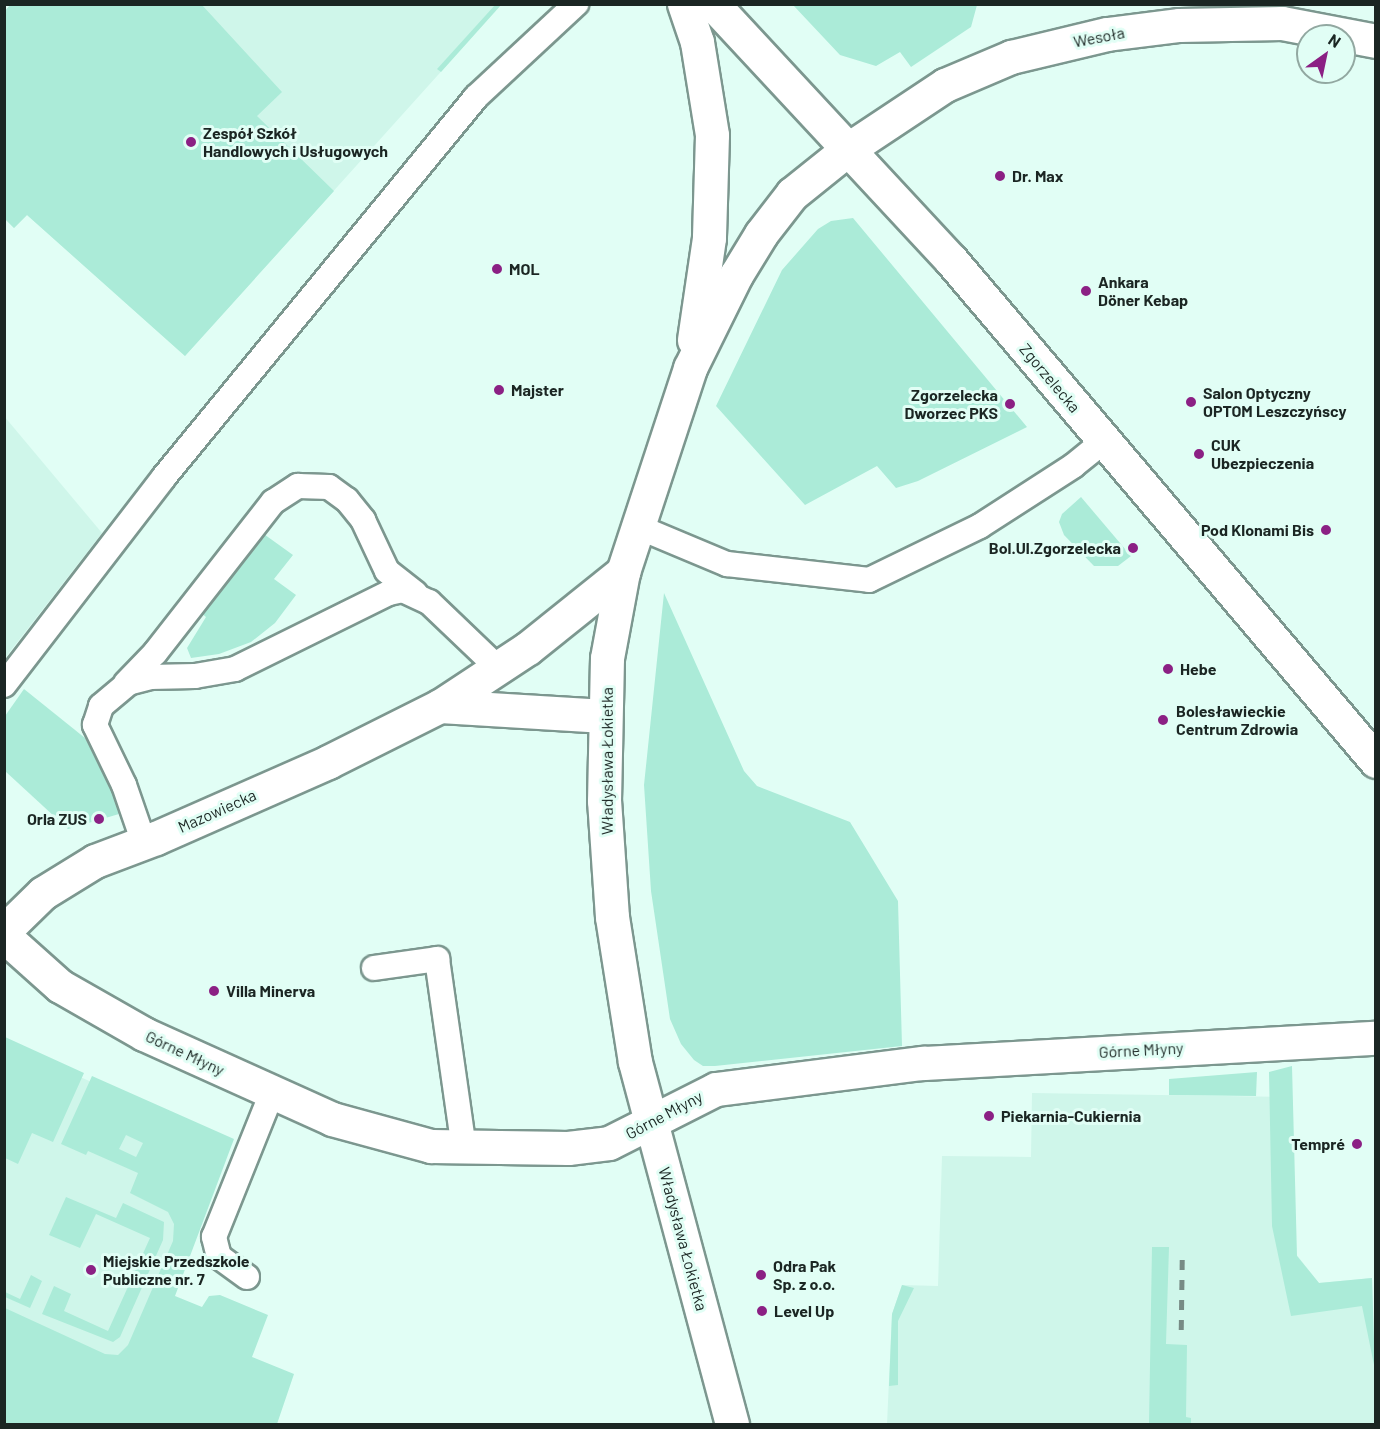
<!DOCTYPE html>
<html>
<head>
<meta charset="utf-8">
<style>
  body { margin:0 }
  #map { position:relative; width:1380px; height:1429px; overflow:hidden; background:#e1fef5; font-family:Barlow,sans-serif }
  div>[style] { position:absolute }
  .built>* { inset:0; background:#cff6ea }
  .green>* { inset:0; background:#abebd8 }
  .roads { filter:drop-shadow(2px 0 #7c978f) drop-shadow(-2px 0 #7c978f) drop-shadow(0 2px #7c978f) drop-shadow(0 -2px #7c978f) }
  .service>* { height:24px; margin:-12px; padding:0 12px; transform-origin:12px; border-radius:12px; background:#fff }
  .minor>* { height:33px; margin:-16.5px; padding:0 16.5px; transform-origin:16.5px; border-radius:16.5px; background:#fff }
  .tertiary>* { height:33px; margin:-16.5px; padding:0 16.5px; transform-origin:16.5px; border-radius:16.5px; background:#fff }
  .rail>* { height:4.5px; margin-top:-2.25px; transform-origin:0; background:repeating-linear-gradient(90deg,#778b85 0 10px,transparent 0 20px) }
  .dots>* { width:16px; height:16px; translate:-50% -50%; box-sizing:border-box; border:3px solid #e1fef5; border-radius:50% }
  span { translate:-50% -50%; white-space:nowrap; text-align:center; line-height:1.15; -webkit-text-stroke:6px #e1fef5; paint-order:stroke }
  .street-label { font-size:16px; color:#1b2623 }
  .poi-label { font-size:16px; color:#1b2623; font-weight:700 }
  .left { translate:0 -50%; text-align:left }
  .right { translate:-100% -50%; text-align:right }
  .frame { position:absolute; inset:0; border:6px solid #1b2623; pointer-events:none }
  .north { position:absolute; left:1296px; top:24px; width:60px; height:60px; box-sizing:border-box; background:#e1fef5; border:2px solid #92a8a1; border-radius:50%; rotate:33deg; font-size:16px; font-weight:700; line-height:24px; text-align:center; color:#1b2623 }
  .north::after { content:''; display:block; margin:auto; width:21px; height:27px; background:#8b2084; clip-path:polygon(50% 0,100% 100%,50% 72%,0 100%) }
</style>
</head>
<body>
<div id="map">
  <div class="built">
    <i style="clip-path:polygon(17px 4px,501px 5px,185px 356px,27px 215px,14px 228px,5px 219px,4px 20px)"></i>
    <i style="clip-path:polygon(4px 416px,102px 533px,5px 658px,4px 658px)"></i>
    <i style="clip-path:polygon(4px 1043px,226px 1142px,118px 1424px,5px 1424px)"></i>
    <i style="clip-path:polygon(1032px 1093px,1291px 1097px,1292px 1249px,1319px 1283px,1372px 1278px,1375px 1424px,887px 1424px,892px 1314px,902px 1285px,938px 1286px,942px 1156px,1031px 1157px)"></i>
  </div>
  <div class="green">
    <i style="clip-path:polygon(10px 5px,202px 5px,282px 92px,257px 116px,334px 191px,185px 356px,27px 215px,14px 228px,5px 219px,4px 12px)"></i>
    <i style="clip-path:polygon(495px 5px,501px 5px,441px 72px,437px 69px)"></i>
    <i style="clip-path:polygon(793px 5px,977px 5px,971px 27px,911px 67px,900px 52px,876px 66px,840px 55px)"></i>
    <i style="clip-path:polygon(853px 218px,1027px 427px,918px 481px,896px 488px,877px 466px,805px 505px,716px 406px,782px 270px,818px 229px,831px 221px)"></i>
    <i style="clip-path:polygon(1081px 497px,1131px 556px,1118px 566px,1094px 566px,1064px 535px,1059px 522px,1062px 514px)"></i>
    <i style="clip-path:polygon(261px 532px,293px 555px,274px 579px,296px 595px,275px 623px,251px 642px,219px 654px,191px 658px,187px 648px,206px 617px,200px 612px,226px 584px,232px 568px)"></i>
    <i style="clip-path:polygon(664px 593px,744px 771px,757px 786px,850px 822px,898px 901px,902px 1046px,715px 1066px,703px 1066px,694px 1060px,681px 1044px,670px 1019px,651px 891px,644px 785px)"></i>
    <i style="clip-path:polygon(24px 689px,85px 738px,114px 792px,119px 814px,68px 829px,5px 771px,5px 716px)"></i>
    <i style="clip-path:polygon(5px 1037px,84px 1073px,53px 1142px,32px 1133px,18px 1164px,5px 1158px)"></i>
    <i style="clip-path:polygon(1292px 1066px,1297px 1256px,1319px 1283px,1372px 1278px,1375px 1370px,1362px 1306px,1291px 1316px,1272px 1226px,1269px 1072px)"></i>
    <i style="clip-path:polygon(1257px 1072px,1256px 1096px,1169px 1095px,1169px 1079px)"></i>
    <i style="clip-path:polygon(evenodd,92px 1076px,234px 1139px,175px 1296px,202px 1307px,209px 1296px,220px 1295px,268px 1315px,252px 1357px,294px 1374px,277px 1424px,5px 1424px,5px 1308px,105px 1354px,118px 1355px,128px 1345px,173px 1241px,174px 1224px,168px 1212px,130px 1193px,138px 1173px,88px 1151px,86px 1155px,61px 1144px,92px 1076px,126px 1135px,143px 1143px,136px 1157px,119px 1149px,126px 1135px)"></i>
    <i style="clip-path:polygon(66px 1197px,116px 1218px,123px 1203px,164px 1222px,163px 1240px,120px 1337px,113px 1342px,42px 1314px,54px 1286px,71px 1294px,64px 1311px,108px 1331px,150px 1238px,96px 1214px,80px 1248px,49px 1235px)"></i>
    <i style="clip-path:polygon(1152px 1247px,1169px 1247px,1166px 1344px,1187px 1345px,1186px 1417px,1191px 1418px,1191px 1424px,1149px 1424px)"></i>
    <i style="clip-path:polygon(31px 1275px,42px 1281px,30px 1308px,5px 1297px,5px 1292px,20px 1299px)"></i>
    <i style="clip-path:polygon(902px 1285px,914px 1288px,898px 1321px,898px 1385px,889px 1386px,892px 1314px)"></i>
  </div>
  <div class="roads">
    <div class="service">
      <i style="left:636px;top:526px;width:99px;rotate:22.7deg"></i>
      <i style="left:727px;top:564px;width:143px;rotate:6.4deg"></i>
      <i style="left:869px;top:580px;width:123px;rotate:-25.9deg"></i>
      <i style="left:980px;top:526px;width:111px;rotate:-32.8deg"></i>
      <i style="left:1073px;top:466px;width:38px;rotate:-39deg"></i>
      <i style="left:126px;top:683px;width:42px;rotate:-46deg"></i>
      <i style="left:155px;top:653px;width:192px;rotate:-52deg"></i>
      <i style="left:273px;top:502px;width:30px;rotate:-33deg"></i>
      <i style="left:298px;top:486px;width:31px;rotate:2deg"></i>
      <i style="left:329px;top:487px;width:22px;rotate:36deg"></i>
      <i style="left:347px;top:500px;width:26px;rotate:51deg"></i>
      <i style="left:363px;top:520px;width:56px;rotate:64.8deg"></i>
      <i style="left:387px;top:571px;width:36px;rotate:38deg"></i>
      <i style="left:4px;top:685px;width:262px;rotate:-52.4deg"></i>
      <i style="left:164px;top:477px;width:492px;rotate:-50.6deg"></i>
      <i style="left:476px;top:97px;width:137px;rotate:-42.9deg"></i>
      <i style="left:144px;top:843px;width:61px;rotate:-109deg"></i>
      <i style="left:124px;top:785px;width:67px;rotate:-115.8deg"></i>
      <i style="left:95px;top:725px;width:20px;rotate:-72deg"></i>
      <i style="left:101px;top:706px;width:35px;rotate:-40deg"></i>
      <i style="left:128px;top:683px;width:23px;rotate:-15deg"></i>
      <i style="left:150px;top:677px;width:45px;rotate:-1.3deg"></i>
      <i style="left:195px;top:676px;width:41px;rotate:-9.9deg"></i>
      <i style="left:235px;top:669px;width:172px;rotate:-26.3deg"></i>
      <i style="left:389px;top:593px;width:14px;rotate:-12deg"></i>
      <i style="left:403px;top:590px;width:29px;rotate:25deg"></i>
      <i style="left:429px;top:602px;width:95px;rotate:43.7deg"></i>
      <i style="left:374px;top:968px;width:64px;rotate:-8.1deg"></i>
      <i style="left:437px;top:959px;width:191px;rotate:81.9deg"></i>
      <i style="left:247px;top:1277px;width:34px;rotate:-144deg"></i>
      <i style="left:219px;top:1257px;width:21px;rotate:-104deg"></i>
      <i style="left:214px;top:1237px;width:155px;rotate:-68.1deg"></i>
    </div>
    <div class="minor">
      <i style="left:440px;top:706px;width:165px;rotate:3.5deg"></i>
      <i style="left:4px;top:931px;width:54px;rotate:-44.3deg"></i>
      <i style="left:43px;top:893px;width:61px;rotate:-31.6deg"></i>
      <i style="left:95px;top:861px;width:65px;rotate:-20.7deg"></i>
      <i style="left:156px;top:838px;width:188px;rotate:-23.8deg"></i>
      <i style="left:328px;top:762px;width:125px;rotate:-26.6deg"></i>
      <i style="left:440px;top:706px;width:105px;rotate:-33.4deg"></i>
      <i style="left:528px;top:648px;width:122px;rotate:-38.7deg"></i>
      <i style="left:4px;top:936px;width:75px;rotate:41.8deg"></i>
      <i style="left:60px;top:986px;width:97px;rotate:29.7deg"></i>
      <i style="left:144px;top:1034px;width:206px;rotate:24.3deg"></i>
      <i style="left:332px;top:1119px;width:103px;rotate:15.3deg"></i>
      <i style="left:431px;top:1146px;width:137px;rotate:0.8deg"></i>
      <i style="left:568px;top:1148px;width:41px;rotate:-7deg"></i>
      <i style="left:609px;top:1143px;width:120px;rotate:-26.8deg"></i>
      <i style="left:716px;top:1089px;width:209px;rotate:-7.2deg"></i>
      <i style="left:923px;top:1063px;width:454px;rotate:-3.2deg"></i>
    </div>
    <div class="tertiary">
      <i style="left:684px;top:4px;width:40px;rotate:71.1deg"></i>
      <i style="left:697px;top:42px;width:94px;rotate:80.8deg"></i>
      <i style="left:712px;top:135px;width:103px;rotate:91.7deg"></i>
      <i style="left:709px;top:238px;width:103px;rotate:98.4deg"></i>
      <i style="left:713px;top:4px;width:350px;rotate:47.1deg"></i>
      <i style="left:951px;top:260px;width:657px;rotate:49.69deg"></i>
      <i style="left:732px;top:1424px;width:375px;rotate:-105deg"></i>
      <i style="left:635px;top:1062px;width:147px;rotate:-99deg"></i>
      <i style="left:612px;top:917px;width:116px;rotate:-93.9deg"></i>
      <i style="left:604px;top:801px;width:143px;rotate:-88.8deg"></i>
      <i style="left:607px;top:658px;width:87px;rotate:-79.5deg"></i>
      <i style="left:623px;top:572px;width:215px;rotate:-71.8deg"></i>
      <i style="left:690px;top:368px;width:104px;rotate:-63.7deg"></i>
      <i style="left:736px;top:275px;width:48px;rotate:-58.6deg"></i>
      <i style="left:761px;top:234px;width:51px;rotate:-52.2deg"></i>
      <i style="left:792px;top:194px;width:70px;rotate:-38.7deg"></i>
      <i style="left:847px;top:150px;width:118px;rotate:-33.6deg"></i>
      <i style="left:945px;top:85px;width:72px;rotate:-23deg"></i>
      <i style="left:1011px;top:57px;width:99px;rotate:-13.5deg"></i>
      <i style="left:1107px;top:34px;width:73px;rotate:-7.1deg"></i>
      <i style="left:1179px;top:25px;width:103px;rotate:-1.1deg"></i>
      <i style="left:1282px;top:23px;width:96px;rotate:10.8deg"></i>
    </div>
  </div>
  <div class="rail">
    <i style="left:1181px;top:1330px;width:72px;rotate:-89.2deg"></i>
  </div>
  <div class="dots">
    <i style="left:191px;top:142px;background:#8b2084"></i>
    <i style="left:1000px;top:176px;background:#8b2084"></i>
    <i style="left:497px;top:269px;background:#8b2084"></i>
    <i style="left:1086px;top:291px;background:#8b2084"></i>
    <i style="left:499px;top:390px;background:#8b2084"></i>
    <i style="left:1191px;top:402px;background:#8b2084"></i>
    <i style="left:1010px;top:404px;background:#8b2084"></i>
    <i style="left:1199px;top:454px;background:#8b2084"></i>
    <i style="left:1326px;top:530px;background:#8b2084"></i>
    <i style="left:1133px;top:548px;background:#8b2084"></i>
    <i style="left:1168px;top:669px;background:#8b2084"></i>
    <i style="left:1163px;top:720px;background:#8b2084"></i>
    <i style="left:99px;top:819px;background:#8b2084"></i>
    <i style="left:214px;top:991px;background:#8b2084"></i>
    <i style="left:989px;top:1116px;background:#8b2084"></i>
    <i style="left:1357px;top:1144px;background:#8b2084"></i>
    <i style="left:91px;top:1270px;background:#8b2084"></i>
    <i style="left:761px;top:1275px;background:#8b2084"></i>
    <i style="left:762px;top:1311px;background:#8b2084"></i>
  </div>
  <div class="street-label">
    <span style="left:1099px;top:37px;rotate:-11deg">Wesoła</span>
    <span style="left:1050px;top:378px;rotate:50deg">Zgorzelecka</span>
    <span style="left:607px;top:761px;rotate:-90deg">Władysława Łokietka</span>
    <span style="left:217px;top:811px;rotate:-24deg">Mazowiecka</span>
    <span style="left:1141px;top:1050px;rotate:-3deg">Górne Młyny</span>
    <span style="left:185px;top:1053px;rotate:25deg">Górne Młyny</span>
    <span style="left:664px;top:1115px;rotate:-28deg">Górne Młyny</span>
    <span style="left:683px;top:1239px;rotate:75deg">Władysława Łokietka</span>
  </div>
  <div class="poi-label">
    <span class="left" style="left:203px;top:142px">Zespół Szkół<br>Handlowych i Usługowych</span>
    <span class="left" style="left:1012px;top:176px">Dr. Max</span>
    <span class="left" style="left:509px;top:269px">MOL</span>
    <span class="left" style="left:1098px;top:291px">Ankara<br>Döner Kebap</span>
    <span class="left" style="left:511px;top:390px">Majster</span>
    <span class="left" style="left:1203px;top:402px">Salon Optyczny<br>OPTOM Leszczyńscy</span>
    <span class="right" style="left:998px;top:404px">Zgorzelecka<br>Dworzec PKS</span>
    <span class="left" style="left:1211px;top:454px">CUK<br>Ubezpieczenia</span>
    <span class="right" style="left:1314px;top:530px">Pod Klonami Bis</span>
    <span class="right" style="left:1121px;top:548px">Bol.Ul.Zgorzelecka</span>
    <span class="left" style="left:1180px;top:669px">Hebe</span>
    <span class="left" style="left:1176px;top:720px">Bolesławieckie<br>Centrum Zdrowia</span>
    <span class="right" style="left:87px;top:819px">Orla ZUS</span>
    <span class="left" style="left:226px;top:991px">Villa Minerva</span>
    <span class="left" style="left:1001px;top:1116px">Piekarnia-Cukiernia</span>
    <span class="right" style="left:1345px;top:1144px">Tempré</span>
    <span class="left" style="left:103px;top:1270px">Miejskie Przedszkole<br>Publiczne nr. 7</span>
    <span class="left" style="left:773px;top:1275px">Odra Pak<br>Sp. z o.o.</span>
    <span class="left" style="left:774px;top:1311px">Level Up</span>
  </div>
  <div class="frame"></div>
  <div class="north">N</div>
</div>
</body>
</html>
